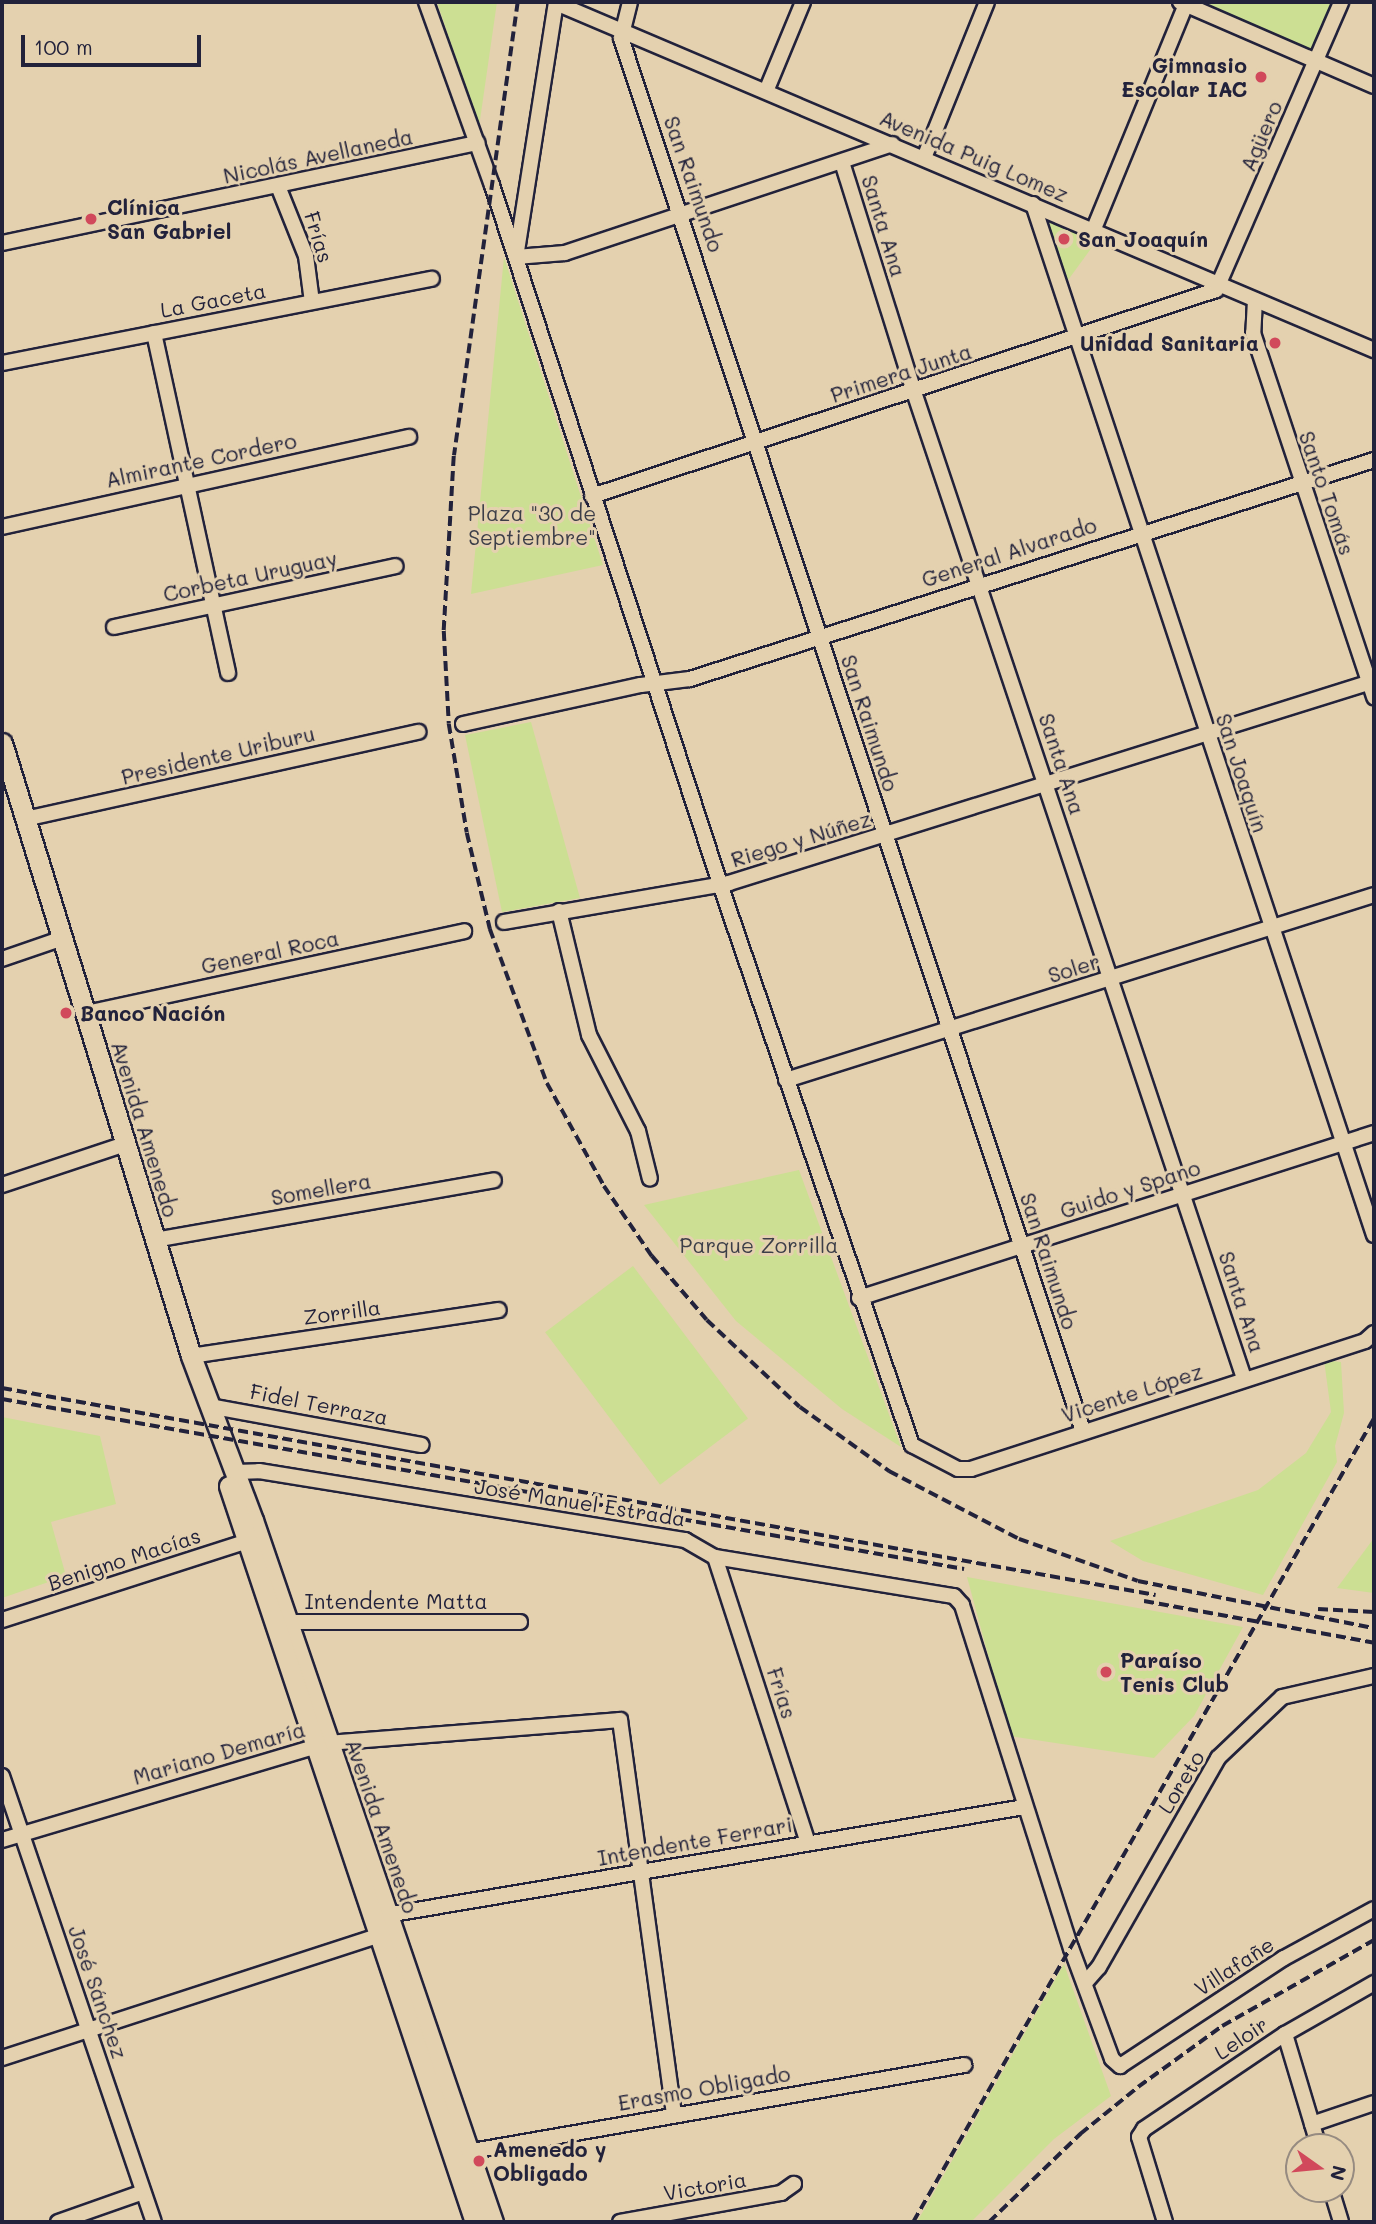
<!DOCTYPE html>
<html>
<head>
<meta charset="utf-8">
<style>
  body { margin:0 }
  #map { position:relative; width:1376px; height:2224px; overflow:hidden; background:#e4d1af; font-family:Mali,sans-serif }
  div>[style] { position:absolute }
  .green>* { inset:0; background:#ccdf93; transform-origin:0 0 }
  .roads { filter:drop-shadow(2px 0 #22223b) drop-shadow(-2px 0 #22223b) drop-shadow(0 2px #22223b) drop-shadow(0 -2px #22223b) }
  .street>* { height:14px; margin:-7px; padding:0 7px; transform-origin:7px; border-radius:7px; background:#e4d1af }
  .secondary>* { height:19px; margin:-9.5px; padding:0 9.5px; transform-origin:9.5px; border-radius:9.5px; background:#e4d1af }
  .rail>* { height:3.5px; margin-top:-1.75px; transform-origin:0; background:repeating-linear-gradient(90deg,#22223b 0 10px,transparent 0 15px) }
  .dots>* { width:19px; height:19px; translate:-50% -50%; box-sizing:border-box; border:4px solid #e4d1af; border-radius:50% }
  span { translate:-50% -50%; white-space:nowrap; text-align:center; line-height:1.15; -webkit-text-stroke:6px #e4d1af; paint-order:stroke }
  .poi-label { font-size:21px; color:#22223b; font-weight:700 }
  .right { translate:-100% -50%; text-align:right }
  .left { translate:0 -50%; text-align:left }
  .street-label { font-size:21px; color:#22223b }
  .park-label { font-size:21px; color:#3c3e48 }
  .frame { position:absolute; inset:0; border:4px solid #22223b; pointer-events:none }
  .north { position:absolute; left:1285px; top:2133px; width:70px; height:70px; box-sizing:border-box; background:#e4d1af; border:2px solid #968b81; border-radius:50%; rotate:105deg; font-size:19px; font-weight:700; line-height:28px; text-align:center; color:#22223b }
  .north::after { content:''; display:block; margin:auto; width:24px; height:32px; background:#d1495b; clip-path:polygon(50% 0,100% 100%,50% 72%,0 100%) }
  .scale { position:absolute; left:21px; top:35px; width:180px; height:32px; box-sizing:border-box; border:4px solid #22223b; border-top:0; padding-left:9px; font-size:21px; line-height:24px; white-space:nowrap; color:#22223b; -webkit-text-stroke:5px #e4d1af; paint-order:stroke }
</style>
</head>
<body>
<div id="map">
  <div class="green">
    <i style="clip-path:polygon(437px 2px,497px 2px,479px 127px)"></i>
    <i style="clip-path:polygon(1187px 2px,1341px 2px,1315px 60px)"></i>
    <i style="clip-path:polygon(1044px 214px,1098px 239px,1063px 287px)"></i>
    <i style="clip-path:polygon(504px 257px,603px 565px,471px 594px)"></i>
    <i style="clip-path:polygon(531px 722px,580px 898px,502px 912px,465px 735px)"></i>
    <i style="clip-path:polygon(799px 1170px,901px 1447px,842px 1409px,736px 1321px,644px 1205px)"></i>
    <i style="left:633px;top:1266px;width:191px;height:110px;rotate:53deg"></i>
    <i style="clip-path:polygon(1324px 1360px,1341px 1362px,1344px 1413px,1335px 1446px,1337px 1462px,1263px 1595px,1143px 1561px,1110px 1541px,1258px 1490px,1306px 1453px,1331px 1412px)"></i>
    <i style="clip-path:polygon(2px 1417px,100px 1436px,116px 1504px,51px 1522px,66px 1576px,2px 1598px)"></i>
    <i style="clip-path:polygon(1374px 1538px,1374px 1593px,1337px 1588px)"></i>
    <i style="clip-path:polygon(967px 1577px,1243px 1627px,1194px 1716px,1154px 1758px,1010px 1736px)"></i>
    <i style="clip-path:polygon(1064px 1964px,1111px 2096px,1054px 2139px,971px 2222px,917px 2222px)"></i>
  </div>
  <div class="roads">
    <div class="street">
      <i style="left:426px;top:2px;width:195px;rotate:70.2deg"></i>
      <i style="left:492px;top:185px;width:735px;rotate:71.93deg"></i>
      <i style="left:720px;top:884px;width:593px;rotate:71.11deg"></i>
      <i style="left:912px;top:1445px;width:52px;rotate:27.6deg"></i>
      <i style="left:958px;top:1469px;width:13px"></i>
      <i style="left:971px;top:1469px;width:414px;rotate:-18deg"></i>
      <i style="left:1365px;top:1341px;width:12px;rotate:-42deg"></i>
      <i style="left:556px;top:2px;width:258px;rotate:98.9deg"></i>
      <i style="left:516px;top:257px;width:49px;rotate:-4.7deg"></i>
      <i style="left:565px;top:253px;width:345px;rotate:-18.4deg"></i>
      <i style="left:630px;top:2px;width:37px;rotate:104deg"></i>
      <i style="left:621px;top:38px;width:1468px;rotate:71.65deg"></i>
      <i style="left:1180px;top:2px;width:211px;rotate:23.4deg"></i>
      <i style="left:556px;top:3px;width:889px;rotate:22.99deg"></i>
      <i style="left:767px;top:89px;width:94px;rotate:-67.5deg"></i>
      <i style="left:924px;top:158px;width:168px;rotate:-68deg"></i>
      <i style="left:842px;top:162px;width:241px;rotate:72.6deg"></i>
      <i style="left:914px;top:392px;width:1040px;rotate:71.5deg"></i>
      <i style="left:278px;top:186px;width:75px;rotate:68.2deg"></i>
      <i style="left:306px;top:256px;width:46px;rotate:82.6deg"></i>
      <i style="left:1033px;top:204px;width:1086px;rotate:71.7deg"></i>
      <i style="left:1093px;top:231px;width:248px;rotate:-67.7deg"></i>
      <i style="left:2px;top:243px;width:486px;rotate:-11.9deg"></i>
      <i style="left:1255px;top:300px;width:33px;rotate:93deg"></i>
      <i style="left:1253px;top:333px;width:384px;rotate:71.6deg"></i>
      <i style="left:154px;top:333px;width:348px;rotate:77.7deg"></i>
      <i style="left:2px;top:363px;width:438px;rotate:-11.1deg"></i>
      <i style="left:592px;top:496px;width:657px;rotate:-18.27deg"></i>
      <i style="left:1216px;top:290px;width:314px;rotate:-66.5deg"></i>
      <i style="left:2px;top:527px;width:417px;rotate:-12.5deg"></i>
      <i style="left:114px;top:627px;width:288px;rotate:-12.2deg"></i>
      <i style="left:463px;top:724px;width:182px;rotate:-12.4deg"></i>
      <i style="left:641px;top:685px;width:49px;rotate:-7deg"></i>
      <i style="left:690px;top:679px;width:718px;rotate:-17.75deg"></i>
      <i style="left:25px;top:819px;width:403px;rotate:-12.5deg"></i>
      <i style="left:559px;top:911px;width:128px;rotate:76.4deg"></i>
      <i style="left:589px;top:1035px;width:108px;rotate:63deg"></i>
      <i style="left:638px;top:1131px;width:49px;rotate:76deg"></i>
      <i style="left:504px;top:922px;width:228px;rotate:-9.8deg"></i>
      <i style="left:729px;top:883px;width:676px;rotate:-17.39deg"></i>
      <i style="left:2px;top:959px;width:65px;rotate:-19deg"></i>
      <i style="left:86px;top:1013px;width:387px;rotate:-12.2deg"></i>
      <i style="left:786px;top:1080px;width:616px;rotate:-17.46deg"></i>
      <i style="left:2px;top:1185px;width:130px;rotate:-18.4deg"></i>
      <i style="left:155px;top:1240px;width:344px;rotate:-10deg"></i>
      <i style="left:859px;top:1298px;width:541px;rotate:-17.76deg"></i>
      <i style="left:191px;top:1356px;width:311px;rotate:-8.5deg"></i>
      <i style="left:209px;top:1406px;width:216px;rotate:10.4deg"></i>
      <i style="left:236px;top:1472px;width:23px;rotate:-2deg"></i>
      <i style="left:259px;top:1471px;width:432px;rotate:9.2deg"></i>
      <i style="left:685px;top:1540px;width:34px;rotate:30deg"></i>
      <i style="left:715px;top:1557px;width:242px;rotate:9.3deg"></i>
      <i style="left:954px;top:1596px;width:12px;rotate:48deg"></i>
      <i style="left:962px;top:1605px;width:360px;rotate:72.4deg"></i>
      <i style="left:1071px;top:1948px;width:118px;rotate:69.7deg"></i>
      <i style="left:1112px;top:2059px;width:11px;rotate:41deg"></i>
      <i style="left:1120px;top:2066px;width:196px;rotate:-33.4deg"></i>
      <i style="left:1284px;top:1958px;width:102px;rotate:-28.6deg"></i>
      <i style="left:715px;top:1557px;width:301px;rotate:72deg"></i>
      <i style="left:2px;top:1620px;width:268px;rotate:-17.8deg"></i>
      <i style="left:281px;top:1622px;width:239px"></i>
      <i style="left:2px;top:1776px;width:471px;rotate:71.2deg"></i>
      <i style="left:2px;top:1840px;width:340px;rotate:-16.6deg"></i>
      <i style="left:328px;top:1743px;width:293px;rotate:-4.5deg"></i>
      <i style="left:620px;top:1720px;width:398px;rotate:82.2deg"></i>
      <i style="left:381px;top:1916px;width:652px;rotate:-9.62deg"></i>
      <i style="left:1085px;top:1983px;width:21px;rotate:-49deg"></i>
      <i style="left:1099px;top:1967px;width:241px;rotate:-60.3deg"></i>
      <i style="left:1218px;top:1758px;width:88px;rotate:-43.6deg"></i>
      <i style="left:1282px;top:1697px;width:94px;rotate:-12.9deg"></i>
      <i style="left:1285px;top:2034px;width:118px;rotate:73.3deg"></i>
      <i style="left:2px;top:2058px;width:405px;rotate:-18deg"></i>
      <i style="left:1312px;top:2124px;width:65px;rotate:-18.7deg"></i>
      <i style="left:461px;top:2153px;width:511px;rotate:-9.92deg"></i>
      <i style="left:1331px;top:2189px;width:34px;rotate:73deg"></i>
      <i style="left:58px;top:2222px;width:90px;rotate:-19.4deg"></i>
      <i style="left:620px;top:2222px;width:164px;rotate:-10.2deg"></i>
      <i style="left:781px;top:2193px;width:16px;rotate:-35deg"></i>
      <i style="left:1165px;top:2222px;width:89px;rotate:-107deg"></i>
      <i style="left:1139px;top:2137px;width:9px;rotate:-58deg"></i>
      <i style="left:1144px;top:2129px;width:170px;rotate:-34deg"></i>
      <i style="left:1285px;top:2034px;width:103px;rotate:-29.8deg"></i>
    </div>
    <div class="secondary">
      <i style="left:2px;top:743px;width:641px;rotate:72.86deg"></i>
      <i style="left:191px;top:1356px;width:175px;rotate:69.3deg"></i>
      <i style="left:253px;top:1520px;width:742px;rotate:71.13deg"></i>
      <i style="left:229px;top:1486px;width:776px;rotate:71.52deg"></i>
    </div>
  </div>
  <div class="rail">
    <i style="left:518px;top:2px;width:458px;rotate:98deg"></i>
    <i style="left:454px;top:456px;width:175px;rotate:93.3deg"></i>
    <i style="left:444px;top:631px;width:93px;rotate:86.9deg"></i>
    <i style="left:449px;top:724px;width:110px;rotate:80.6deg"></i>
    <i style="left:467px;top:833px;width:99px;rotate:76.5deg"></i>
    <i style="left:490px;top:929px;width:164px;rotate:69.7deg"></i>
    <i style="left:547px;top:1083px;width:118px;rotate:61deg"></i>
    <i style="left:604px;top:1186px;width:85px;rotate:55.6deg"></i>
    <i style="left:652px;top:1256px;width:84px;rotate:49.3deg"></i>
    <i style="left:707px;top:1320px;width:127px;rotate:43.1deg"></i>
    <i style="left:800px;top:1407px;width:110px;rotate:35.7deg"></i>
    <i style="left:889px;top:1471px;width:147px;rotate:27.6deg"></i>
    <i style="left:1019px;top:1539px;width:126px;rotate:19.4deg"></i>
    <i style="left:1138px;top:1581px;width:241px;rotate:11.3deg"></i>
    <i style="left:2px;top:1388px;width:1172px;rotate:10.17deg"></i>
    <i style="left:2px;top:1399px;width:977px;rotate:10.02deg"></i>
    <i style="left:1144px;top:1601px;width:234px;rotate:10.3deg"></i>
    <i style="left:1318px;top:1609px;width:56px;rotate:3.1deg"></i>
    <i style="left:913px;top:2222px;width:927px;rotate:-60.17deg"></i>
    <i style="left:989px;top:2222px;width:127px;rotate:-44deg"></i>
    <i style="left:1080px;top:2134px;width:75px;rotate:-39deg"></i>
    <i style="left:1138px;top:2087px;width:104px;rotate:-36deg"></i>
    <i style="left:1222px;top:2026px;width:175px;rotate:-29.5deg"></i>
  </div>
  <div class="dots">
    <i style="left:1261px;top:77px;background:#d1495b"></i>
    <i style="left:91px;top:219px;background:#d1495b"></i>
    <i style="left:1064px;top:239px;background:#d1495b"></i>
    <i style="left:1275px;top:343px;background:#d1495b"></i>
    <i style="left:66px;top:1013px;background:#d1495b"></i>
    <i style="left:1106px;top:1672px;background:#d1495b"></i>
    <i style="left:479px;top:2161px;background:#d1495b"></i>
  </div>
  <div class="poi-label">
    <span class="right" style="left:1247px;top:77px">Gimnasio<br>Escolar IAC</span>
    <span class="left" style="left:107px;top:219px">Clínica<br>San Gabriel</span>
    <span class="left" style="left:1078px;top:239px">San Joaquín</span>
    <span class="right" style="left:1259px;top:343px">Unidad Sanitaria</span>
    <span class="left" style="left:80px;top:1013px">Banco Nación</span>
    <span class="left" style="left:1120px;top:1672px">Paraíso<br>Tenis Club</span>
    <span class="left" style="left:493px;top:2161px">Amenedo y<br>Obligado</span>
  </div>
  <div class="street-label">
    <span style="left:1261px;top:136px;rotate:-67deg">Agüero</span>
    <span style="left:318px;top:156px;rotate:-12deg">Nicolás Avellaneda</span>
    <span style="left:974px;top:156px;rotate:23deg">Avenida Puig Lomez</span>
    <span style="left:694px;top:184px;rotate:71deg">San Raimundo</span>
    <span style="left:884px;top:226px;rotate:73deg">Santa Ana</span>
    <span style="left:319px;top:237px;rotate:73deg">Frías</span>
    <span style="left:213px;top:300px;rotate:-11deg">La Gaceta</span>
    <span style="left:901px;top:373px;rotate:-18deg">Primera Junta</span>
    <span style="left:201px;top:460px;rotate:-12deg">Almirante Cordero</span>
    <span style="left:1327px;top:493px;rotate:71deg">Santo Tomás</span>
    <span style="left:1009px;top:552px;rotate:-18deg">General Alvarado</span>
    <span style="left:250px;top:576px;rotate:-12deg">Corbeta Uruguay</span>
    <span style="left:870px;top:723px;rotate:72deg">San Raimundo</span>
    <span style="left:218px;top:755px;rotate:-13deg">Presidente Uriburu</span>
    <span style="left:1062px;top:764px;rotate:72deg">Santa Ana</span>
    <span style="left:1242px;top:773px;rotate:72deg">San Joaquín</span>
    <span style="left:801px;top:839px;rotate:-17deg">Riego y Núñez</span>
    <span style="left:270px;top:952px;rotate:-12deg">General Roca</span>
    <span style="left:1074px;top:968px;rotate:-17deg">Soler</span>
    <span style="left:145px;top:1129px;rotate:73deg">Avenida Amenedo</span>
    <span style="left:321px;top:1189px;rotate:-10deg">Somellera</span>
    <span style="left:1130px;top:1189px;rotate:-18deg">Guido y Spano</span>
    <span style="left:1049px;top:1261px;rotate:72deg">San Raimundo</span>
    <span style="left:1242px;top:1302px;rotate:72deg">Santa Ana</span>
    <span style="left:342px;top:1312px;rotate:-8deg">Zorrilla</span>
    <span style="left:1132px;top:1393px;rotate:-18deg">Vicente López</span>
    <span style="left:319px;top:1404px;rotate:11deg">Fidel Terraza</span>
    <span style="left:580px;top:1502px;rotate:9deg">José Manuel Estrada</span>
    <span style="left:124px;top:1559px;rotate:-18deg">Benigno Macías</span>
    <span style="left:396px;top:1601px">Intendente Matta</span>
    <span style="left:782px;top:1693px;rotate:72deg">Frías</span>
    <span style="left:219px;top:1753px;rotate:-16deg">Mariano Demaría</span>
    <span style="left:1181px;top:1782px;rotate:-59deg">Loreto</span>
    <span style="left:382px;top:1826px;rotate:71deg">Avenida Amenedo</span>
    <span style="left:695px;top:1841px;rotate:-10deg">Intendente Ferrari</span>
    <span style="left:1234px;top:1966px;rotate:-33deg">Villafañe</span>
    <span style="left:98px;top:1992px;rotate:71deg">José Sánchez</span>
    <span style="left:1241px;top:2038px;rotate:-34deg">Leloir</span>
    <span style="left:704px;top:2088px;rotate:-10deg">Erasmo Obligado</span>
    <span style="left:705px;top:2186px;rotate:-10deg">Victoria</span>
  </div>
  <div class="park-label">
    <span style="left:532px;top:525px">Plaza "30 de<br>Septiembre"</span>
    <span style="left:759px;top:1245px">Parque Zorrilla</span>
  </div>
  <div class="frame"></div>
  <div class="north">N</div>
  <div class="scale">100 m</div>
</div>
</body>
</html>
